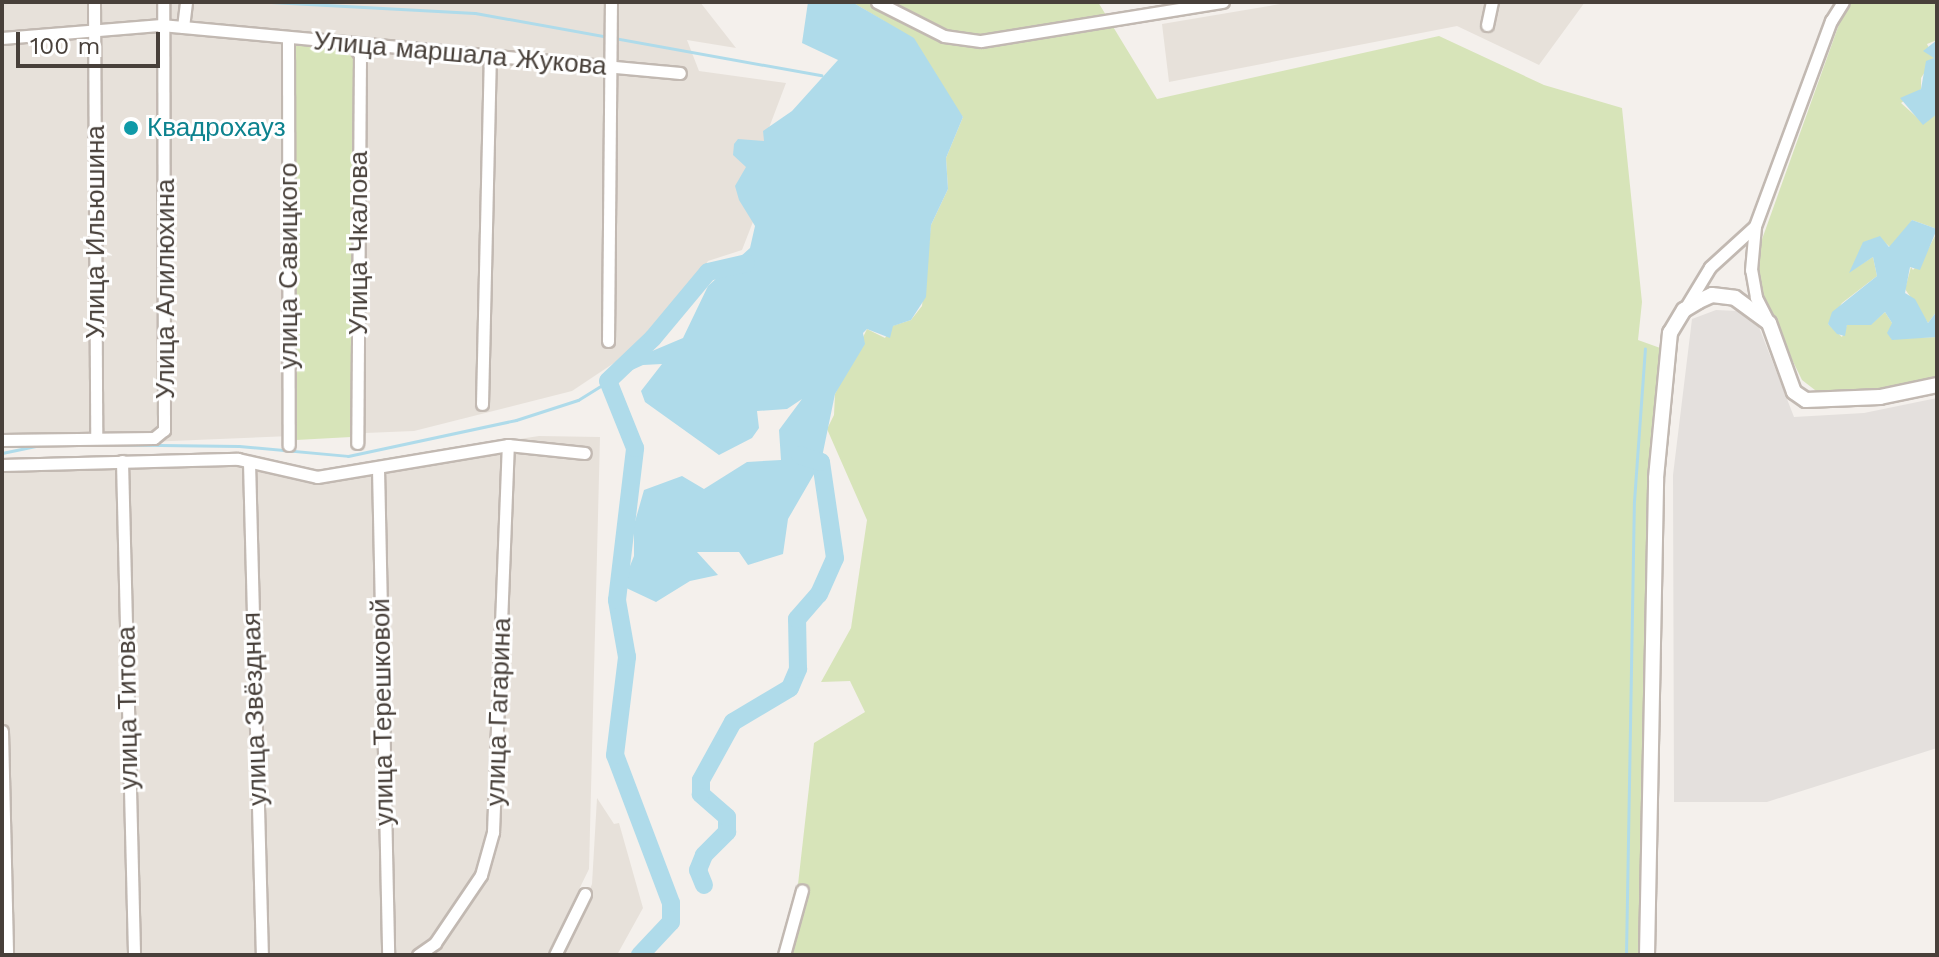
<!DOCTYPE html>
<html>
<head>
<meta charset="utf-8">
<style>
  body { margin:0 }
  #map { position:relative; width:1939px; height:957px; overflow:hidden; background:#f4f0ec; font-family:"Work Sans",sans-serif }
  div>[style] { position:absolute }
  .residential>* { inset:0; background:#e7e1da }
  .industrial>* { inset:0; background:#e4e0dd }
  .green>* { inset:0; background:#d7e4b9 }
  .water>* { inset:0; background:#afdbea }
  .stream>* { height:3px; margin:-1.5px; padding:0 1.5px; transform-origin:1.5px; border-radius:1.5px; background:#afdbea }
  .river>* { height:18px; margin:-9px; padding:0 9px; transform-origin:9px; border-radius:9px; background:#afdbea }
  .roads { filter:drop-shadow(2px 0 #c2b9b2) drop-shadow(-2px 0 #c2b9b2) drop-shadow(0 2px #c2b9b2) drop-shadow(0 -2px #c2b9b2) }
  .minor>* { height:11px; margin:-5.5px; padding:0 5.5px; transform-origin:5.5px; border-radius:5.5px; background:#fff }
  .tertiary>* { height:14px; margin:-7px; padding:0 7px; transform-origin:7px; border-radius:7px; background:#fff }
  .dots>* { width:22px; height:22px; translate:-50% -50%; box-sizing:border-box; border:4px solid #fff; border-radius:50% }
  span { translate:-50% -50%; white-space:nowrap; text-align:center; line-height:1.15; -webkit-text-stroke:6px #fff; paint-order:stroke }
  .street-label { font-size:26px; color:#48403a }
  .culture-label { font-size:26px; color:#0d838f }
  .left { translate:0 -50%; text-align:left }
  .frame { position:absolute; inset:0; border:4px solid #48403a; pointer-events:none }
  .scale { position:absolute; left:16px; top:32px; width:144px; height:36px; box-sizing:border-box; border:4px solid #48403a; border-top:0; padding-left:10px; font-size:24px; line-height:28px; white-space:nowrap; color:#48403a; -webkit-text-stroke:6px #fff; paint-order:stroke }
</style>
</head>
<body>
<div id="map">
  <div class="residential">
    <i style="clip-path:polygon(2px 2px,700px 2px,736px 48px,687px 40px,699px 71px,786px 83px,764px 141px,770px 178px,742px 250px,708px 261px,656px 335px,572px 391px,414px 431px,2px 448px)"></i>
    <i style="clip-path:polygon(1292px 2px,1585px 2px,1539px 65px,1457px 26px,1169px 82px,1162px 24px)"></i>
    <i style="clip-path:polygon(539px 436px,600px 437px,589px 869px,547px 955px,2px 955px,2px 458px,241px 453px,309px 472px)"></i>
    <i style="clip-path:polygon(597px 798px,614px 824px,619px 823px,643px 908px,617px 955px,563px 955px,592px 884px)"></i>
  </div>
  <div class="industrial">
    <i style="clip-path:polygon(1716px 310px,1738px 311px,1757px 322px,1794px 417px,1864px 413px,1937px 398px,1937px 748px,1767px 802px,1674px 802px,1673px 475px,1692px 319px)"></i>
  </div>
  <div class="green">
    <i style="clip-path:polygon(852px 2px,868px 2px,917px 31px,912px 16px,883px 2px,1098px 2px,1157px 99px,1439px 36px,1544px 85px,1622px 108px,1642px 302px,1638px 340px,1663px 349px,1648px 484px,1642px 955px,790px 955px,814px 743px,865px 712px,850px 681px,821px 682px,851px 628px,867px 520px,827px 429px,834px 415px,835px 394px,867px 329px,885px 338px,892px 326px,911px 320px,922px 306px,931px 225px,948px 189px,946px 158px,963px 117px,884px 21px)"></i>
    <i style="clip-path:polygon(1847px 2px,1937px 2px,1937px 40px,1927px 44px,1934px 58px,1921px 78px,1921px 89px,1901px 103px,1922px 122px,1937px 114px,1937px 229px,1912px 220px,1900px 240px,1890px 247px,1881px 239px,1864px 242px,1852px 270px,1873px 257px,1877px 276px,1842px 303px,1828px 324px,1842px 337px,1847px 325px,1870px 325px,1885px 312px,1892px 323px,1891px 339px,1937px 337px,1937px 380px,1824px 397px,1802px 380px,1759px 292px,1756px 256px)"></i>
    <i style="clip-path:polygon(299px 43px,347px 48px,357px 61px,351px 437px,296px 440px,294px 48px)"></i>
    <i style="clip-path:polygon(1937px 232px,1937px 311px,1928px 323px,1905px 289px,1911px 267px,1913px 270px,1923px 259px)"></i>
  </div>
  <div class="water">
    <i style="clip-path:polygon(808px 2px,852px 2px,914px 38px,963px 117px,946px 158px,948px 189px,931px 225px,926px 297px,911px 320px,893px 326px,890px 338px,867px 329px,863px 333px,865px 344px,835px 394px,821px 462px,788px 519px,783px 554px,748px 565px,739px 552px,697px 552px,718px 575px,690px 581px,656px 602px,622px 586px,634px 556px,634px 525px,644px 490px,682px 476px,704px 489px,747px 462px,781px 460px,779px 430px,802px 399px,787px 409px,757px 411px,759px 428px,752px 438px,719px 455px,645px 402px,641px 391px,662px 364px,643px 365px,608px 381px,638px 357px,683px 338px,708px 286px,750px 248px,755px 226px,739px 200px,735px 186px,746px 167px,733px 155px,734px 144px,738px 139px,764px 141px,763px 131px,792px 111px,838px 60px,802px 43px)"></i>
    <i style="clip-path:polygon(1937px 40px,1937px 114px,1923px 125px,1900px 98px,1921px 89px,1926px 61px,1934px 58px,1923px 51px)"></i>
    <i style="clip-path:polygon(1912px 220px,1937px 229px,1920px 270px,1910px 267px,1905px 293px,1915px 299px,1928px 323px,1937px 311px,1937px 337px,1892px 340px,1887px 333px,1892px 323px,1885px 312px,1871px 325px,1847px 325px,1845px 336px,1837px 334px,1828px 324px,1832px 312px,1877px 276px,1873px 257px,1849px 273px,1863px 242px,1880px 236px,1889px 247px)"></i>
  </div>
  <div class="stream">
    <i style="left:271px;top:2px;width:204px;rotate:3.1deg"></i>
    <i style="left:475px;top:13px;width:352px;rotate:10.2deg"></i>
    <i style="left:81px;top:444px;width:158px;rotate:0.7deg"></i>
    <i style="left:239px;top:446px;width:109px;rotate:5.2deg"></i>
    <i style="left:348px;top:456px;width:172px;rotate:-12.1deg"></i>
    <i style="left:516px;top:420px;width:65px;rotate:-17.9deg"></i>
    <i style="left:578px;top:400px;width:36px;rotate:-32deg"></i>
    <i style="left:2px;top:453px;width:44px;rotate:-11.8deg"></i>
    <i style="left:1626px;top:955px;width:454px;rotate:-89deg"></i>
    <i style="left:1634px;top:501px;width:153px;rotate:-85.9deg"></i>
  </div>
  <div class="river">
    <i style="left:704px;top:885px;width:16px;rotate:-112deg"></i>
    <i style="left:698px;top:870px;width:16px;rotate:-68deg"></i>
    <i style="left:704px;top:855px;width:33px;rotate:-45deg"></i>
    <i style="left:727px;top:832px;width:15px;rotate:-90deg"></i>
    <i style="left:727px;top:817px;width:35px;rotate:-139deg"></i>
    <i style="left:701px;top:794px;width:14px;rotate:-90deg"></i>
    <i style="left:701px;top:780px;width:66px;rotate:-61.1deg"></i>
    <i style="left:733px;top:722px;width:66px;rotate:-30.8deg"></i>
    <i style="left:790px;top:688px;width:21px;rotate:-67deg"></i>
    <i style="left:798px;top:669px;width:50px;rotate:-91.1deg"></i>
    <i style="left:797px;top:619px;width:33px;rotate:-49deg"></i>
    <i style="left:819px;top:594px;width:39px;rotate:-66deg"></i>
    <i style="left:835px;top:558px;width:97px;rotate:-98.3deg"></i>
    <i style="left:821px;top:462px;width:22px;rotate:-162deg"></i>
    <i style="left:640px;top:955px;width:45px;rotate:-46.8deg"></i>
    <i style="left:671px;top:922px;width:19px;rotate:-90deg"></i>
    <i style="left:671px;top:903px;width:158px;rotate:-110.7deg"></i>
    <i style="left:615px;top:755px;width:99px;rotate:-83deg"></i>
    <i style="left:627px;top:657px;width:58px;rotate:-100deg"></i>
    <i style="left:617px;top:600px;width:153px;rotate:-83.2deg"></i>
    <i style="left:635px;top:448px;width:72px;rotate:-111.9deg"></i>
    <i style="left:608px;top:381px;width:62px;rotate:-43.7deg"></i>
    <i style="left:653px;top:338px;width:86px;rotate:-50.2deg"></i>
    <i style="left:708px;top:272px;width:39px;rotate:-13deg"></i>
  </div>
  <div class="roads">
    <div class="minor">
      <i style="left:94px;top:2px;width:434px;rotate:89.7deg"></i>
      <i style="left:877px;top:2px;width:75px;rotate:26.9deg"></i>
      <i style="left:944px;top:36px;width:37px;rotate:8deg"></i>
      <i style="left:981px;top:41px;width:245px;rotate:-9.2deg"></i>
      <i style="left:1487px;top:25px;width:24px;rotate:-78deg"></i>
      <i style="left:183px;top:27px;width:25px;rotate:-83deg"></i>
      <i style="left:2px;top:38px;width:160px;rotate:-4.7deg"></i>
      <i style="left:161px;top:25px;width:521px;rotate:5.28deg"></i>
      <i style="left:288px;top:39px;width:406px;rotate:89.9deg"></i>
      <i style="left:353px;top:45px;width:12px;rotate:55deg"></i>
      <i style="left:360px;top:55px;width:388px;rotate:90.4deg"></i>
      <i style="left:1684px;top:310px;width:50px;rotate:-58.8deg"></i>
      <i style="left:1710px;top:267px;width:59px;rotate:-42.3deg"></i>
      <i style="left:1768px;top:321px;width:27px;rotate:-117deg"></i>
      <i style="left:1756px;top:297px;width:27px;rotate:-100deg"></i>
      <i style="left:1751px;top:270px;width:44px;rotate:-84.8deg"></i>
      <i style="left:1755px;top:226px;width:219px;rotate:-69.7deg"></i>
      <i style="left:1831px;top:21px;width:22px;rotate:-58deg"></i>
      <i style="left:608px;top:341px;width:339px;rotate:-89.5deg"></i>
      <i style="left:482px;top:404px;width:347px;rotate:-88.7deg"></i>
      <i style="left:2px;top:440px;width:152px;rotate:-0.8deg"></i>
      <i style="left:154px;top:438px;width:13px;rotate:-39deg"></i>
      <i style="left:164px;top:430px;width:428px;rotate:-90.1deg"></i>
      <i style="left:122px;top:461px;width:494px;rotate:88.6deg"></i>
      <i style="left:249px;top:462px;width:493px;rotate:88.5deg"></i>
      <i style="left:2px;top:465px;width:236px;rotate:-1.5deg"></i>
      <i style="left:238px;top:459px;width:81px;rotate:12.8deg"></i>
      <i style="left:317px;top:477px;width:194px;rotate:-9.5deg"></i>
      <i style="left:508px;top:445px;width:77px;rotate:5.9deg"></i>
      <i style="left:378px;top:468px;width:487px;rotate:88.8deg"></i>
      <i style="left:2px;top:731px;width:224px;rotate:88.7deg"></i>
      <i style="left:418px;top:955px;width:21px;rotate:-35deg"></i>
      <i style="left:435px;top:943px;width:82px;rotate:-55.9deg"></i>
      <i style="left:481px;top:875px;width:45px;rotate:-74.4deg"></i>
      <i style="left:493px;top:832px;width:387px;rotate:-87.8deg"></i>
      <i style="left:555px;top:955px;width:68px;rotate:-63.8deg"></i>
      <i style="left:784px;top:955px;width:67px;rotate:-74.5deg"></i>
    </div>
    <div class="tertiary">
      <i style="left:1647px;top:955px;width:477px;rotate:-88.9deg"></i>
      <i style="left:1656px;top:478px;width:146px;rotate:-84.5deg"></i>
      <i style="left:1670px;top:333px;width:27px;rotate:-59deg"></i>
      <i style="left:1684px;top:310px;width:17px;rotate:-31deg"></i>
      <i style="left:1699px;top:301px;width:14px;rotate:-25deg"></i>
      <i style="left:1712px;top:295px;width:23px;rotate:7deg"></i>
      <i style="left:1735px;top:298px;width:42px;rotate:36.3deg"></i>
      <i style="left:1769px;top:323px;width:73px;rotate:70.1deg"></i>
      <i style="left:1794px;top:392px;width:14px;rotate:34deg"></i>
      <i style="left:1806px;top:400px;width:74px;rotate:-2.3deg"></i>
      <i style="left:1880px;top:397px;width:58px;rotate:-11.9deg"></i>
    </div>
  </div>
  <div class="dots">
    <i style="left:131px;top:128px;background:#0f9aa8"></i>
  </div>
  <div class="street-label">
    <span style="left:460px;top:54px;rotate:5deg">Улица маршала Жукова</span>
    <span style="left:96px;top:232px;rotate:-90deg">Улица Ильюшина</span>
    <span style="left:359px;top:243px;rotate:-90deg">Улица Чкалова</span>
    <span style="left:289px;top:266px;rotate:-90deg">улица Савицкого</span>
    <span style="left:166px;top:289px;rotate:-90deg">Улица Алилюхина</span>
    <span style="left:128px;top:708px;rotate:-91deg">улица Титова</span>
    <span style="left:255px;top:709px;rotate:-92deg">улица Звёздная</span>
    <span style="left:383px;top:712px;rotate:-91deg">улица Терешковой</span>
    <span style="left:499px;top:712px;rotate:-88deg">улица Гагарина</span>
  </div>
  <div class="culture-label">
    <span class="left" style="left:147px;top:128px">Квадрохауз</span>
  </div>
  <div class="frame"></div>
  <div class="scale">100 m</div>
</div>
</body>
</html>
